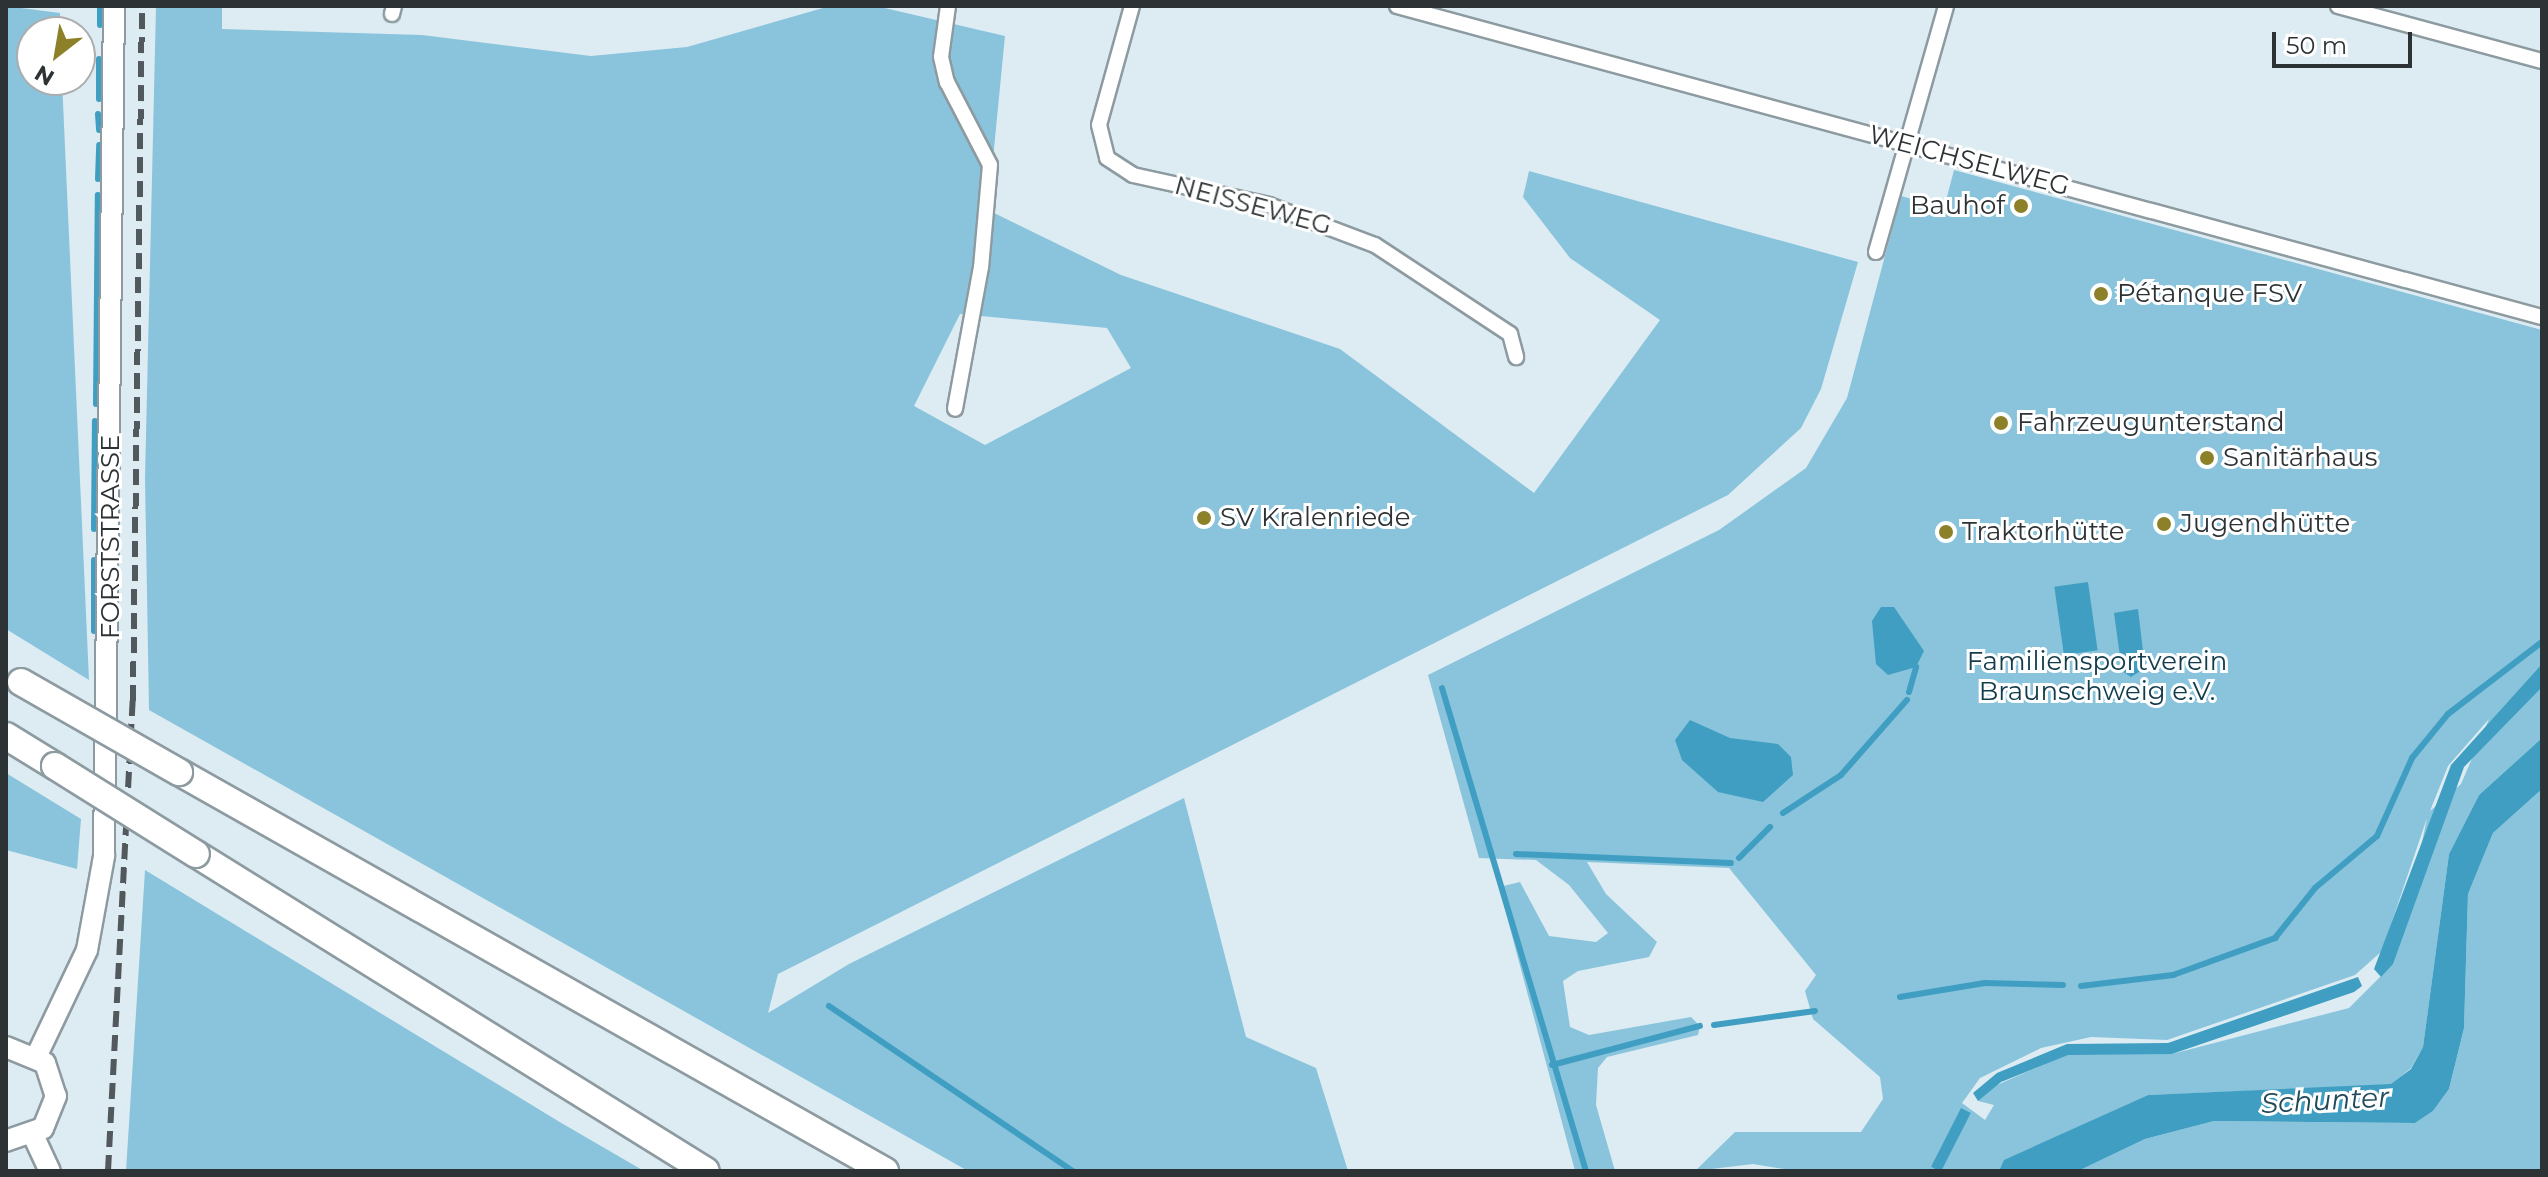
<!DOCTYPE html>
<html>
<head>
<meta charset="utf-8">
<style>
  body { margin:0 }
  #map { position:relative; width:2548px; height:1177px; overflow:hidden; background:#ddecf2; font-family:Montserrat,sans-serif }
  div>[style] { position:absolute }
  .green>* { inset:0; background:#89c4dc }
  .water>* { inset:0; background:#3f9ec1; transform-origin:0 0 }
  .stream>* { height:6px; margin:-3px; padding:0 3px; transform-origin:3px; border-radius:3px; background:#3f9ec1 }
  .roads { filter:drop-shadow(2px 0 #8d9ba1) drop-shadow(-2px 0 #8d9ba1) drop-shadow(0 2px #8d9ba1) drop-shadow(0 -2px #8d9ba1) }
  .street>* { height:14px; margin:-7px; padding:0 7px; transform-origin:7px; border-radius:7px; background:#fff }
  .secondary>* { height:20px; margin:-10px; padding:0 10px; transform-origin:10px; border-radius:10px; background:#fff }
  .highway>* { height:26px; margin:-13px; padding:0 13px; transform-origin:13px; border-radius:13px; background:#fff }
  .rail>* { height:6px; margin-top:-3px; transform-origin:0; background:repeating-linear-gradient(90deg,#52595c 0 16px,transparent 0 24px) }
  .bridges { filter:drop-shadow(2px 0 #8d9ba1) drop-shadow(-2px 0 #8d9ba1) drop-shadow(0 2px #8d9ba1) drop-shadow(0 -2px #8d9ba1) }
  .highway-bridge>* { height:26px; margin:-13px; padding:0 13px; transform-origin:13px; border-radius:13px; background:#fff }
  .dots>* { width:22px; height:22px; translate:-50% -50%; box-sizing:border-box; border:4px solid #fff; border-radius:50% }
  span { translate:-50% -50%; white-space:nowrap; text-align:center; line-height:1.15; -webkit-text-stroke:6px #fff; paint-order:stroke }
  .street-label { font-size:26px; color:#2d3335 }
  .poi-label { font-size:26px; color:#2d3335 }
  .right { translate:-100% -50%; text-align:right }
  .left { translate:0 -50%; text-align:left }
  .park-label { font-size:26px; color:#123c4b }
  .water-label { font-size:28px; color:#214a5a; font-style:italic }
  .frame { position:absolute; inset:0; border:8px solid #2d3335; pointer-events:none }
  .north { position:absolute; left:16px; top:16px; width:80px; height:80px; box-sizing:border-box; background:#fff; border:2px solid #abadae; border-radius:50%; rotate:211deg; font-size:22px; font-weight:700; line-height:32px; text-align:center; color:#2d3335 }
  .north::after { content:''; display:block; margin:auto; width:28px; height:36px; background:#8c8128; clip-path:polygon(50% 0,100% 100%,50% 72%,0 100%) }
  .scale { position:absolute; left:2272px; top:32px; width:140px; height:36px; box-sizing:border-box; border:4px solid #2d3335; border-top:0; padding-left:10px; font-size:24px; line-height:28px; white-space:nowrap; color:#2d3335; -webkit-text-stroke:6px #fff; paint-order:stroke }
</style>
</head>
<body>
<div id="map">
  <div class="green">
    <i style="clip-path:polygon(6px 6px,60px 13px,60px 32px,32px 32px,32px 80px,62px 80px,89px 680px,6px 629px)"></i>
    <i style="clip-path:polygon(evenodd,156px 6px,222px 6px,222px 29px,422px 35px,591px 56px,687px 47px,830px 6px,876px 6px,1005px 36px,988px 210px,1121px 275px,1340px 349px,1534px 493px,1660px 320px,1570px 258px,1523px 197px,1529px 171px,1858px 262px,1821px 389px,1801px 428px,1728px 495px,778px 974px,768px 1013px,849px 964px,1184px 798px,1246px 1037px,1316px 1068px,1348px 1171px,968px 1171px,149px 710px,145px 478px,156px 6px,960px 314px,1107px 328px,1131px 368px,985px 445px,914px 406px,960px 314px)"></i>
    <i style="clip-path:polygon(evenodd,1954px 170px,2542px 330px,2542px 738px,2479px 795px,2449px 854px,2423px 1047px,2411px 1068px,2391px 1085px,2148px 1095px,2005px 1160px,1999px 1171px,1796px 1171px,1753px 1164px,1695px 1171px,1735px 1132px,1861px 1132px,1883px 1099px,1880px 1077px,1813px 1019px,1805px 991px,1816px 975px,1729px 868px,1587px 862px,1606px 894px,1657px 942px,1649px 957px,1578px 971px,1563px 981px,1570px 1027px,1589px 1035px,1691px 1017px,1700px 1026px,1698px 1035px,1607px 1057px,1598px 1068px,1596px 1105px,1615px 1171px,1575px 1171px,1499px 887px,1520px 882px,1549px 936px,1596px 942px,1608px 933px,1569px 885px,1536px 860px,1479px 858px,1428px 675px,1719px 530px,1806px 468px,1847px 398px,1901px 196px,1944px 208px,1954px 170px,2489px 719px,2461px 784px,2430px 811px,2448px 766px,2489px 719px,1954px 170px,2427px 818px,2409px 906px,2381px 976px,2349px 1008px,2172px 1054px,2068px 1054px,1990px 1088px,1978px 1101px,1994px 1105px,1985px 1120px,1962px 1103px,1980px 1078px,2041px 1048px,2091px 1037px,2167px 1040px,2355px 975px,2382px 951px,2427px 818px)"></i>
    <i style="clip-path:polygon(6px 773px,81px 819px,77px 869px,6px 850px)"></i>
    <i style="clip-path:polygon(2542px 789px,2542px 1171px,2078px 1171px,2145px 1139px,2214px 1121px,2415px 1123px,2433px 1111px,2449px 1089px,2464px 1028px,2468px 894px,2493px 833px)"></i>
    <i style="clip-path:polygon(145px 870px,558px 1121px,644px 1171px,126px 1171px)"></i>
  </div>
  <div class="water">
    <i style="left:2088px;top:582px;width:69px;height:34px;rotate:82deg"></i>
    <i style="clip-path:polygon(1894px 607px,1924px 651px,1916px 667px,1888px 675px,1876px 664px,1872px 621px,1881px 607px)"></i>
    <i style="clip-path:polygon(2138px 609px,2145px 668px,2131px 677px,2122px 671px,2114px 613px)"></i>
    <i style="clip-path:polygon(2542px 664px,2542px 687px,2464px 767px,2393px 964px,2381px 977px,2374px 969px,2451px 765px)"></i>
    <i style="clip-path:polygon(1690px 720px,1730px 738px,1778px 744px,1791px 757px,1793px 775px,1763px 802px,1718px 792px,1682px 760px,1675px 740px)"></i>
    <i style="clip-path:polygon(2542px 738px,2542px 789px,2493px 833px,2468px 894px,2464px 1028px,2449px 1089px,2433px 1111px,2415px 1123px,2214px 1121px,2145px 1139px,2078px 1171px,1999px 1171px,2004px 1160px,2148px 1095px,2391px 1084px,2411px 1069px,2423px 1047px,2449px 854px,2479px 795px)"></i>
    <i style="clip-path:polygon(2358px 977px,2362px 986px,2354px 992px,2172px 1054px,2068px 1055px,2001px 1082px,1978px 1101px,1973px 1093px,1997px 1073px,2067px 1044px,2168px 1043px)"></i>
    <i style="left:1961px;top:1108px;width:11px;height:66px;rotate:27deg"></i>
  </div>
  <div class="stream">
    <i style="left:100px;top:6px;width:19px;rotate:90deg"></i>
    <i style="left:99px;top:99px;width:40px;rotate:-90deg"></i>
    <i style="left:98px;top:114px;width:16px;rotate:86deg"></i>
    <i style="left:98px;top:179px;width:34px;rotate:-88deg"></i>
    <i style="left:96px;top:404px;width:209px;rotate:-89.5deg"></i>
    <i style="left:94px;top:529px;width:108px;rotate:-89.5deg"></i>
    <i style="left:94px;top:560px;width:71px;rotate:90deg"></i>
    <i style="left:1442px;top:688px;width:504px;rotate:73.4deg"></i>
    <i style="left:1909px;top:692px;width:26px;rotate:-74deg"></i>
    <i style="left:1783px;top:813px;width:69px;rotate:-33.2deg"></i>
    <i style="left:1841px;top:775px;width:100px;rotate:-48.7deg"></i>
    <i style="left:1516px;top:854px;width:215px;rotate:2.4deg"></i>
    <i style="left:1739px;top:858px;width:44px;rotate:-45deg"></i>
    <i style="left:2081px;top:986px;width:93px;rotate:-6.8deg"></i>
    <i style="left:2173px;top:975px;width:109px;rotate:-19.9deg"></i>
    <i style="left:2275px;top:938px;width:64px;rotate:-51.3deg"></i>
    <i style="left:2315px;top:888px;width:81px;rotate:-40deg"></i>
    <i style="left:2377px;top:836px;width:85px;rotate:-65.8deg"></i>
    <i style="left:2412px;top:758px;width:57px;rotate:-50.7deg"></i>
    <i style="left:2448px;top:714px;width:118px;rotate:-37.5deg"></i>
    <i style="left:1900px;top:997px;width:86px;rotate:-9.4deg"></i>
    <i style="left:1985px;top:983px;width:78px;rotate:1.5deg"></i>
    <i style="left:829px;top:1006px;width:295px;rotate:34.1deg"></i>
    <i style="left:1714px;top:1025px;width:102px;rotate:-7.9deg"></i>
    <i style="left:1552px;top:1065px;width:153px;rotate:-14.8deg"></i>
  </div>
  <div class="roads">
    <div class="street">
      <i style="left:948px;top:6px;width:51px;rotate:97.8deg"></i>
      <i style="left:941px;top:57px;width:26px;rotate:77deg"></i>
      <i style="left:947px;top:82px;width:93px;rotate:62.6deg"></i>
      <i style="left:990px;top:165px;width:102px;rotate:95deg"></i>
      <i style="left:981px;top:267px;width:144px;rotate:100.4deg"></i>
      <i style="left:1132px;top:6px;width:123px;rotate:105.5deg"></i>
      <i style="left:1099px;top:125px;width:34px;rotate:76deg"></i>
      <i style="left:1107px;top:158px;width:31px;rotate:33deg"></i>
      <i style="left:1133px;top:175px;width:139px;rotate:12.4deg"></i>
      <i style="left:1269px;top:205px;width:113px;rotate:20.7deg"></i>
      <i style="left:1375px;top:245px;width:162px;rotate:33.4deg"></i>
      <i style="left:1510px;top:334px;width:24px;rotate:75deg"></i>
      <i style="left:1397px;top:6px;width:1186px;rotate:15.2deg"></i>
      <i style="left:2338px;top:6px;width:211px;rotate:15.1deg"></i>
      <i style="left:392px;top:14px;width:8px;rotate:-76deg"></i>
      <i style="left:1876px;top:252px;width:256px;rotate:-74.1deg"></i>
    </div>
    <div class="secondary">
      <i style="left:6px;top:1047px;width:42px;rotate:22.3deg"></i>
      <i style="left:45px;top:1063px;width:35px;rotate:72deg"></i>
      <i style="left:56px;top:1096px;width:35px;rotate:112deg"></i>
      <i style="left:43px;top:1128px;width:39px;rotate:161deg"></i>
      <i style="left:37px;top:1055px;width:116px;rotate:-64.5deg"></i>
      <i style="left:87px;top:950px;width:96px;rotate:-79.7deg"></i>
      <i style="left:104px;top:856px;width:850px;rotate:-89.33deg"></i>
      <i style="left:33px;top:1135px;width:40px;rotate:65deg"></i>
    </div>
    <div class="highway">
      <i style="left:6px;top:736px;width:57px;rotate:31.5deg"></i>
      <i style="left:179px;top:772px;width:811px;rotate:29.47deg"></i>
      <i style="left:196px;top:854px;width:600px;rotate:31.86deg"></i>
    </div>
  </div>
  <div class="rail">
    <i style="left:108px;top:1171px;width:471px;rotate:-87deg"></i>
    <i style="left:133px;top:701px;width:695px;rotate:-89.26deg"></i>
  </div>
  <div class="bridges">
    <div class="highway-bridge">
      <i style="left:21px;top:682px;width:182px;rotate:29.7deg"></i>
      <i style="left:55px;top:766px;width:166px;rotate:32deg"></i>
    </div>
  </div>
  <div class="dots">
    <i style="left:2021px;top:206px;background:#8c8128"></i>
    <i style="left:2101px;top:294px;background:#8c8128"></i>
    <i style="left:2001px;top:423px;background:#8c8128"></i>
    <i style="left:2207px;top:458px;background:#8c8128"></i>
    <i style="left:1204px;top:518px;background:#8c8128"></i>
    <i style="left:2164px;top:524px;background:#8c8128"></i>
    <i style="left:1946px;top:532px;background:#8c8128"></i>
  </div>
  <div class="street-label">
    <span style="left:1969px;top:161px;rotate:15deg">WEICHSELWEG</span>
    <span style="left:1253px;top:206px;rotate:15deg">NEISSEWEG</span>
    <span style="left:111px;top:537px;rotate:-90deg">FORSTSTRASSE</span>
  </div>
  <div class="poi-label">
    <span class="right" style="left:2005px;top:206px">Bauhof</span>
    <span class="left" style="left:2117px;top:294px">Pétanque FSV</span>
    <span class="left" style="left:2017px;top:423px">Fahrzeugunterstand</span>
    <span class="left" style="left:2223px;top:458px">Sanitärhaus</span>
    <span class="left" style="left:1220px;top:518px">SV Kralenriede</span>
    <span class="left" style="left:2180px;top:524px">Jugendhütte</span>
    <span class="left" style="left:1962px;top:532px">Traktorhütte</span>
  </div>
  <div class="park-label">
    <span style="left:2097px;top:677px">Familiensportverein<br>Braunschweig e.V.</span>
  </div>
  <div class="water-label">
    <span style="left:2325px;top:1100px;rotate:-3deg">Schunter</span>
  </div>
  <div class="frame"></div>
  <div class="north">N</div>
  <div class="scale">50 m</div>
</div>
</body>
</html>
